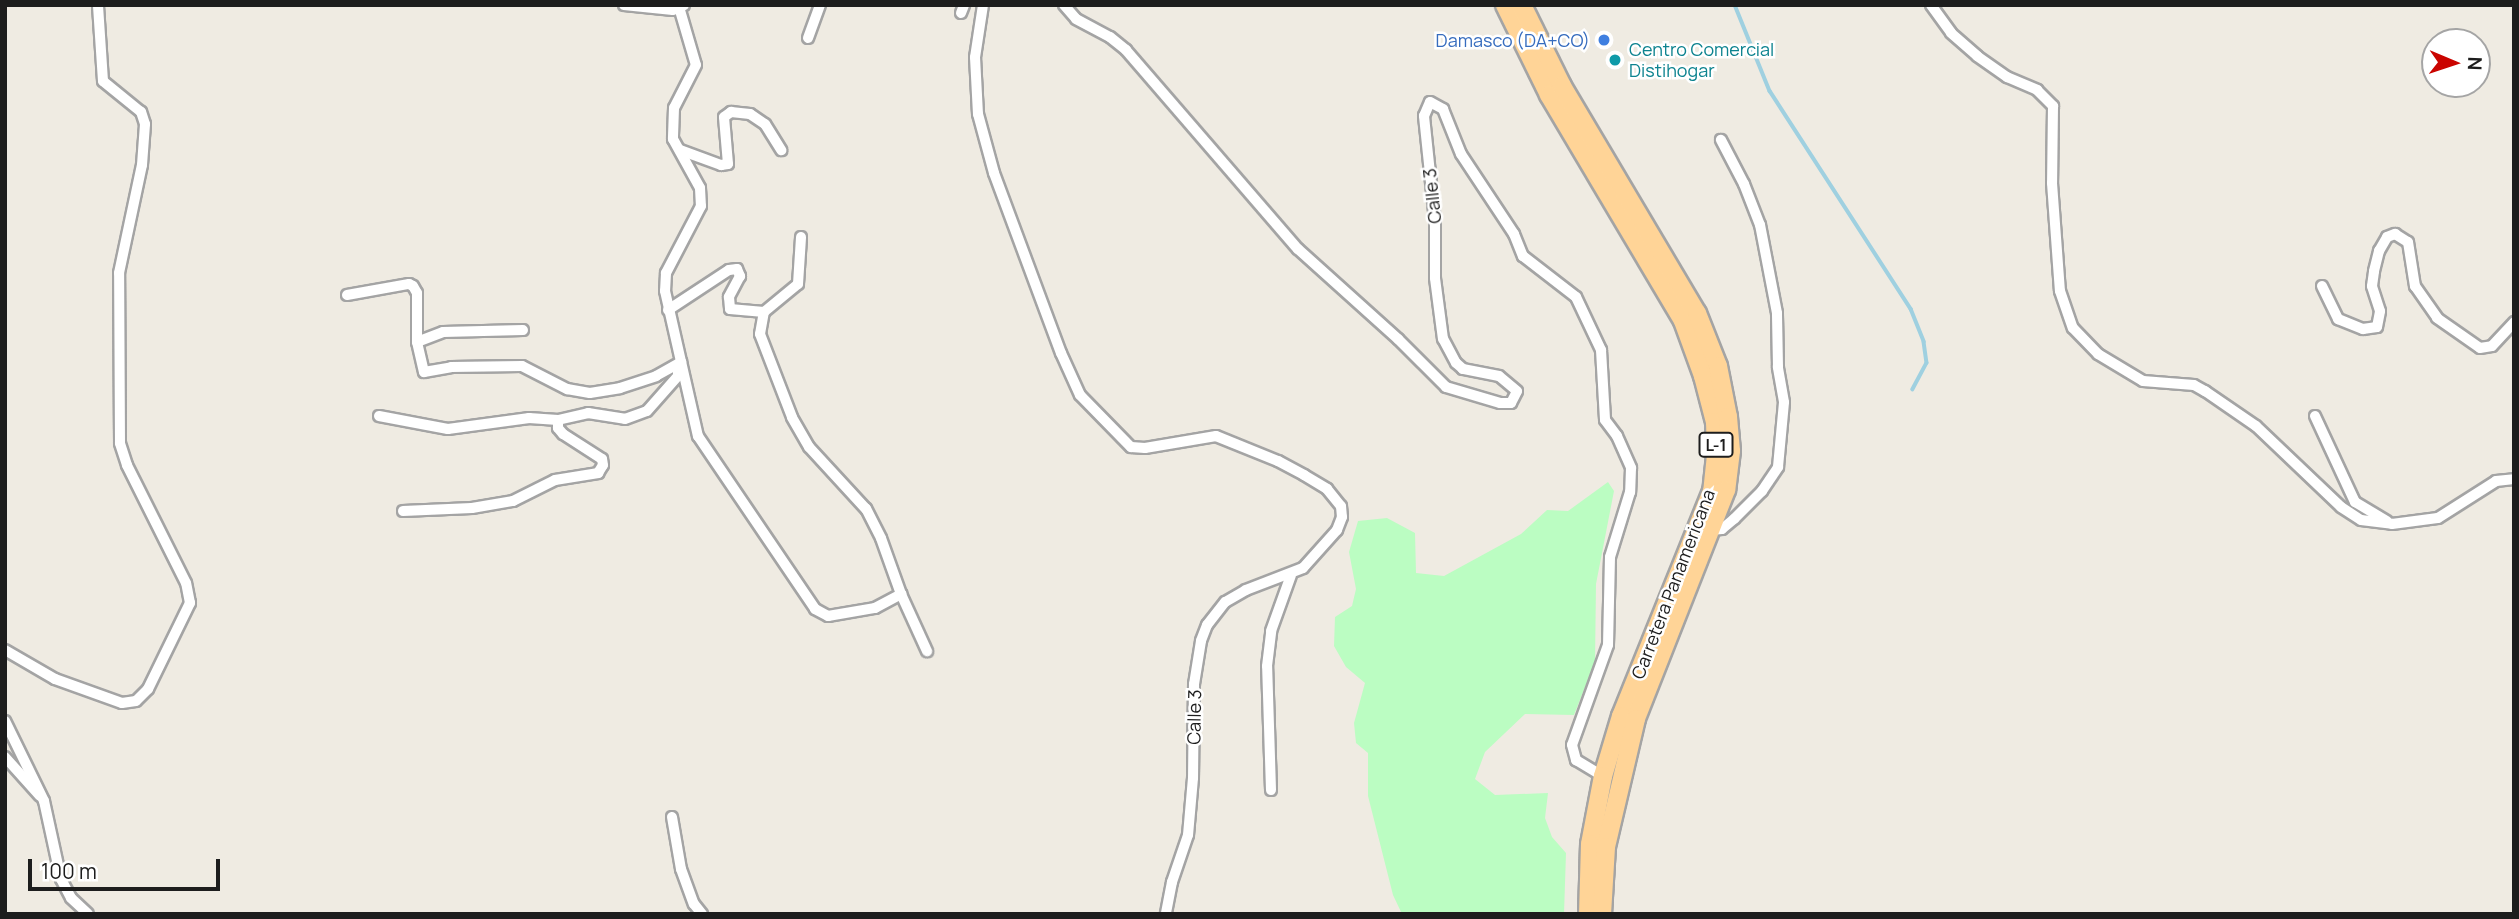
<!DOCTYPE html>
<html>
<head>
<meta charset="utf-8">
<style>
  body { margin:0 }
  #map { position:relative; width:2519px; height:919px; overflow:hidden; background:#efebe2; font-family:Manrope,sans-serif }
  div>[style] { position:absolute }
  .park>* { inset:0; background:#bbfdc2 }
  .stream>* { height:3.5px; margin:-1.75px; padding:0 1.75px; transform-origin:1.75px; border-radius:1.75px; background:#9fd0e0 }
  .roads { filter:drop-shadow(2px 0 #a4a4a4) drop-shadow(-2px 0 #a4a4a4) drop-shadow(0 2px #a4a4a4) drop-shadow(0 -2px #a4a4a4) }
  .minor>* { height:10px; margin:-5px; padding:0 5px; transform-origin:5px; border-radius:5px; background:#fff }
  .primary>* { height:18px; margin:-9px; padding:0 9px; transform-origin:9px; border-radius:9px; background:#ffd497 }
  .dots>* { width:19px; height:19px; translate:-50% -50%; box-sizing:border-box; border:4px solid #fff; border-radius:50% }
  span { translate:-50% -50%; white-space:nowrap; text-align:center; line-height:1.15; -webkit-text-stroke:5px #fff; paint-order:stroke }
  .shield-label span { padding:2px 5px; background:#fff; border:2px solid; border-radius:5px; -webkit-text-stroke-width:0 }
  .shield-label { font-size:16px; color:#1d1d1d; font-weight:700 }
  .shop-label { font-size:18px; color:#366cbe }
  .right { translate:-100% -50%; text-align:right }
  .culture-label { font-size:18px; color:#0d838f }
  .left { translate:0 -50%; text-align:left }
  .street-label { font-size:18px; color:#1d1d1d }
  .frame { position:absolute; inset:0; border:7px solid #1d1d1d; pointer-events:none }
  .north { position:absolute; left:2421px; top:28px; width:70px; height:70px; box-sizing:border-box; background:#fff; border:2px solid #a5a5a5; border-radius:50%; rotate:92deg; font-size:19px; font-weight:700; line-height:28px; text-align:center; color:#1d1d1d }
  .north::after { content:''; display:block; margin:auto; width:24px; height:32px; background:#ca0400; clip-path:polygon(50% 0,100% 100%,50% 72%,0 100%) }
  .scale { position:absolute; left:28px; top:859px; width:192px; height:32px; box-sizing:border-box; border:4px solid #1d1d1d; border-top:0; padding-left:9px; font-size:21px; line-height:24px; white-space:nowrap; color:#1d1d1d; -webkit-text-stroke:5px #fff; paint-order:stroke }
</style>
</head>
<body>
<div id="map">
  <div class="park">
    <i style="clip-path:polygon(1608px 482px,1614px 491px,1596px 584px,1595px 662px,1574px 715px,1525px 714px,1485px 752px,1475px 779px,1495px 795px,1548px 793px,1545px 818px,1552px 837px,1566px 853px,1564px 914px,1402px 914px,1393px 895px,1368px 796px,1368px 753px,1356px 743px,1354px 723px,1365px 683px,1346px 667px,1334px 646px,1335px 617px,1352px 606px,1356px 589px,1349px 552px,1358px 521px,1387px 518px,1415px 533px,1416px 573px,1444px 576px,1521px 534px,1547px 510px,1568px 511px)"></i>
  </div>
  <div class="stream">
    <i style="left:1735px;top:5px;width:93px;rotate:67.9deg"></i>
    <i style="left:1770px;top:91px;width:260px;rotate:57.1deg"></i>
    <i style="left:1911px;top:309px;width:35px;rotate:68deg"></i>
    <i style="left:1924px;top:342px;width:21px;rotate:82deg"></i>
    <i style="left:1927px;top:363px;width:30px;rotate:118deg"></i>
  </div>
  <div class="roads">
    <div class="minor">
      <i style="left:624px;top:5px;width:49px;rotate:5.8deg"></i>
      <i style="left:673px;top:10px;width:12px;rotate:-24deg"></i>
      <i style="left:983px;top:5px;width:53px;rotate:98.7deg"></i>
      <i style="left:975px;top:57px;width:57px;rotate:87deg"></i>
      <i style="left:978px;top:114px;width:61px;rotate:74.8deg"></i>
      <i style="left:994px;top:173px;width:192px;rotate:69.6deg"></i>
      <i style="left:1061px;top:353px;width:46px;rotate:65.7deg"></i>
      <i style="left:1080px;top:395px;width:73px;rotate:45.6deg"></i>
      <i style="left:1131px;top:447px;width:14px;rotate:4deg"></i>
      <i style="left:1145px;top:448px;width:72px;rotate:-9.6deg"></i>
      <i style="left:1216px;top:436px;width:67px;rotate:22deg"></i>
      <i style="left:1278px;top:461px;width:30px;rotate:28deg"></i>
      <i style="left:1304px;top:475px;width:27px;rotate:31deg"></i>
      <i style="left:1327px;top:489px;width:22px;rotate:51deg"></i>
      <i style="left:1341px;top:506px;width:11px;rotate:85deg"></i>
      <i style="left:1342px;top:517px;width:14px;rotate:111deg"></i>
      <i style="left:1337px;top:530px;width:51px;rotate:131.8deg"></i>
      <i style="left:1303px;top:568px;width:61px;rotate:158.9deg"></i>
      <i style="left:1246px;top:590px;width:24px;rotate:150deg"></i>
      <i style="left:1225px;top:602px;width:29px;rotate:128deg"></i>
      <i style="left:1207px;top:625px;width:17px;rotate:111deg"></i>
      <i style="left:1201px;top:641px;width:44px;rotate:99.2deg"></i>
      <i style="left:1194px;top:684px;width:94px;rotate:90.6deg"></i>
      <i style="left:1193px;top:778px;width:57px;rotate:95deg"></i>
      <i style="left:1188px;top:835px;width:50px;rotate:108.8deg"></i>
      <i style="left:1172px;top:882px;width:33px;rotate:101deg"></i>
      <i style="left:1064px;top:5px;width:18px;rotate:49deg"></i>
      <i style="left:1076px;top:19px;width:38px;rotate:28deg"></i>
      <i style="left:1110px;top:37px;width:21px;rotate:39deg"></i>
      <i style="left:1126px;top:50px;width:263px;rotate:49.2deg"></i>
      <i style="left:1298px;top:249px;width:135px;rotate:42deg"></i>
      <i style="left:1398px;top:339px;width:68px;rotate:45deg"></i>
      <i style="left:1446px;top:387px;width:56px;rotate:16.5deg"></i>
      <i style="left:1500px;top:403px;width:11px"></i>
      <i style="left:1511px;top:403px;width:13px;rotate:-63deg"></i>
      <i style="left:1517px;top:391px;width:23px;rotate:-140deg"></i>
      <i style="left:1499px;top:376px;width:37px;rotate:-169deg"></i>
      <i style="left:1463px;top:369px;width:9px;rotate:-139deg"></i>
      <i style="left:1456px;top:363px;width:27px;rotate:-118deg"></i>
      <i style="left:1443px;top:339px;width:62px;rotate:-97.5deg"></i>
      <i style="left:1435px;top:278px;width:57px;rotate:-90deg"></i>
      <i style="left:1435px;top:221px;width:106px;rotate:-96deg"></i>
      <i style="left:1424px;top:116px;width:15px;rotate:-67deg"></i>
      <i style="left:1430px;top:102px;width:15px;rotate:28deg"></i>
      <i style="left:1443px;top:109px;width:48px;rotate:68.2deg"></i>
      <i style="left:1461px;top:154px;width:96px;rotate:56.5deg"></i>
      <i style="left:1514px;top:234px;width:24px;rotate:68deg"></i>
      <i style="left:1523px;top:256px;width:67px;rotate:37.7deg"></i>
      <i style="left:1576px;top:297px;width:59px;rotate:64.7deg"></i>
      <i style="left:1601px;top:350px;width:70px;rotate:86.7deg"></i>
      <i style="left:1605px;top:420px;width:20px;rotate:53deg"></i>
      <i style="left:1617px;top:436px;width:35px;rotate:66deg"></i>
      <i style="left:1631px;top:468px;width:24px;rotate:92deg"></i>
      <i style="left:1630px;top:492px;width:68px;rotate:107.1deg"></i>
      <i style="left:1610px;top:557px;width:88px;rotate:91.3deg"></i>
      <i style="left:1608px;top:645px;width:106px;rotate:109.8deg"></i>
      <i style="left:1572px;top:745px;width:16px;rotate:75deg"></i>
      <i style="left:1576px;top:760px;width:31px;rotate:31deg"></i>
      <i style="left:1931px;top:5px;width:34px;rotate:54deg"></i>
      <i style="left:1951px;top:33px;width:35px;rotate:41deg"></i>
      <i style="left:1977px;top:56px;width:37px;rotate:35deg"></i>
      <i style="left:2007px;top:77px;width:33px;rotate:23deg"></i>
      <i style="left:2037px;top:90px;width:23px;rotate:45deg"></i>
      <i style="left:2053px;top:106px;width:77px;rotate:90.7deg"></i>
      <i style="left:2052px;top:183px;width:108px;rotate:85.8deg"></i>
      <i style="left:2060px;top:291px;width:39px;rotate:71deg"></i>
      <i style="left:2073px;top:328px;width:36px;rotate:46deg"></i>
      <i style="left:2098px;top:354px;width:52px;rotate:31deg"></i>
      <i style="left:2143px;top:381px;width:51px;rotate:4.5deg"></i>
      <i style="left:2194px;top:385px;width:13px;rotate:29deg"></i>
      <i style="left:2205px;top:391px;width:62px;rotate:34.5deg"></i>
      <i style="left:2256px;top:426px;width:117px;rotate:43.6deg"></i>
      <i style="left:2341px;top:507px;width:24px;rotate:33deg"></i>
      <i style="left:2361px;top:520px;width:31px;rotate:7deg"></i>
      <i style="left:2392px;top:524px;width:46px;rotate:-7.4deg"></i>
      <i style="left:2438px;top:518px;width:69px;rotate:-32.5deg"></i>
      <i style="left:2496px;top:481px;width:18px;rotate:-6deg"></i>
      <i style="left:679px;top:7px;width:60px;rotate:73.7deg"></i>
      <i style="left:696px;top:65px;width:48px;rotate:117.1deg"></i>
      <i style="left:674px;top:108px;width:31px;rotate:92deg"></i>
      <i style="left:673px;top:139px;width:56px;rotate:61.1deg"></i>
      <i style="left:700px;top:188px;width:18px;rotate:87deg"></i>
      <i style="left:701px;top:206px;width:76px;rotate:117.6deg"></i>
      <i style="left:666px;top:273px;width:18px;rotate:93deg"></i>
      <i style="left:665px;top:291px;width:149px;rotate:77.2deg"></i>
      <i style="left:698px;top:436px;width:209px;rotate:55.9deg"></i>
      <i style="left:815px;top:609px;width:15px;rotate:28deg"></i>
      <i style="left:828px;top:616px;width:48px;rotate:-9.7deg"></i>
      <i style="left:875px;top:608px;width:30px;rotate:-28deg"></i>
      <i style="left:901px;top:594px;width:59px;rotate:-109.7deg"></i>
      <i style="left:881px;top:538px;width:33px;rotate:-117deg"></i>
      <i style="left:866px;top:509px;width:84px;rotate:-132.6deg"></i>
      <i style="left:809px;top:447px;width:34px;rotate:-120deg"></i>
      <i style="left:792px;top:417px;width:89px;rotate:-111.1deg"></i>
      <i style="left:760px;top:334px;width:22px;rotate:-80deg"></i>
      <i style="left:764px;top:312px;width:44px;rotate:-39.5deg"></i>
      <i style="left:798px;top:284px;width:47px;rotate:-86.3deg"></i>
      <i style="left:961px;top:13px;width:9px;rotate:-69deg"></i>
      <i style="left:808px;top:38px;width:35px;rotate:-70deg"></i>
      <i style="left:680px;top:150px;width:44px;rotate:20.1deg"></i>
      <i style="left:721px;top:165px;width:7px;rotate:-8deg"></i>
      <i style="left:728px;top:164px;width:47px;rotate:-94.9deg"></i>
      <i style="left:724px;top:117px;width:9px;rotate:-36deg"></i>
      <i style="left:731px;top:112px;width:19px;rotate:6deg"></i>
      <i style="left:750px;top:114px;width:18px;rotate:34deg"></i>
      <i style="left:765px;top:124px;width:31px;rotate:58deg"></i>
      <i style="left:2322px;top:286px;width:37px;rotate:64deg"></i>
      <i style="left:2338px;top:319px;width:27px;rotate:22deg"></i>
      <i style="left:2363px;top:329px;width:14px;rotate:-8deg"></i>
      <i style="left:2377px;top:327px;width:16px;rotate:-79deg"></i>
      <i style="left:2380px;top:311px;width:26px;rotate:-108deg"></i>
      <i style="left:2372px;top:286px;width:15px;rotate:-82deg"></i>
      <i style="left:2374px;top:271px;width:21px;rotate:-76deg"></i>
      <i style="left:2379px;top:251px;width:16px;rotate:-60deg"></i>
      <i style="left:2387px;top:237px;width:9px;rotate:-21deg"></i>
      <i style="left:2395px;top:234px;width:15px;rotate:32deg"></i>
      <i style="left:2408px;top:242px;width:45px;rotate:81deg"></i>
      <i style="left:2415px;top:286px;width:39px;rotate:55deg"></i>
      <i style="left:2437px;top:318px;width:52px;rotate:34.9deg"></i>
      <i style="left:2480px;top:348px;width:12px;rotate:-9deg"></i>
      <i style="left:2492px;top:346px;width:33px;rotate:-47deg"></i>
      <i style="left:347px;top:295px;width:63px;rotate:-10.1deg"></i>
      <i style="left:409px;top:284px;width:4px;rotate:27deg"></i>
      <i style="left:413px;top:286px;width:8px;rotate:60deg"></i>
      <i style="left:417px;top:293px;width:49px;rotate:90deg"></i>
      <i style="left:417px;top:342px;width:31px;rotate:77deg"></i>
      <i style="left:424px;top:372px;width:27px;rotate:-10deg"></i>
      <i style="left:451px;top:367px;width:71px;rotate:-0.8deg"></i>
      <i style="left:522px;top:366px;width:51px;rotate:27.1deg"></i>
      <i style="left:567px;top:389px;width:23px;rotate:10deg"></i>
      <i style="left:590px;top:393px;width:30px;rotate:-9deg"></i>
      <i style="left:620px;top:388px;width:38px;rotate:-18deg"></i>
      <i style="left:656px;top:376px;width:29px;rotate:-29deg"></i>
      <i style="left:668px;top:310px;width:73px;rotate:-33.3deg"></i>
      <i style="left:729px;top:270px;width:8px;rotate:-7deg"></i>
      <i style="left:737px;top:269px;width:8px;rotate:67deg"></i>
      <i style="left:740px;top:276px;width:24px;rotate:118deg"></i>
      <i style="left:729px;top:297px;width:12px;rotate:85deg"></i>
      <i style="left:730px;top:309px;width:34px;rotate:5deg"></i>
      <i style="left:417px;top:342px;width:28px;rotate:-21deg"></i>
      <i style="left:443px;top:332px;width:80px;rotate:-1.4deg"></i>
      <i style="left:379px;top:416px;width:70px;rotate:10.7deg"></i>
      <i style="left:448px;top:429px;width:82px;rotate:-7.7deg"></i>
      <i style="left:529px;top:418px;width:29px;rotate:4deg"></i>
      <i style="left:2315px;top:416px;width:95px;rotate:65.1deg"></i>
      <i style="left:2355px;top:502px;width:37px;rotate:31deg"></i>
      <i style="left:403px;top:511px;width:69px;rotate:-2.5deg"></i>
      <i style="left:472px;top:508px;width:42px;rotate:-9.7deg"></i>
      <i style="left:513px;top:501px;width:47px;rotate:-26.6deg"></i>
      <i style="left:555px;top:480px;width:44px;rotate:-9.2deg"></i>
      <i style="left:598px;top:473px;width:9px;rotate:-58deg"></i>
      <i style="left:603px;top:465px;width:6px;rotate:-99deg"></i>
      <i style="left:602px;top:459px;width:46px;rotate:-147.3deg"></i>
      <i style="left:563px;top:434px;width:8px;rotate:-130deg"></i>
      <i style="left:558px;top:428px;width:8px;rotate:-90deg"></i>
      <i style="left:558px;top:420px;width:31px;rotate:-13deg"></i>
      <i style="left:588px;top:413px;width:37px;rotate:9deg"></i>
      <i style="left:625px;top:419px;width:23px;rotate:-20deg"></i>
      <i style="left:647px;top:411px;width:47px;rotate:-48.5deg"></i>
      <i style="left:678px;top:376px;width:10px;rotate:-90deg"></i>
      <i style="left:1710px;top:530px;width:12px;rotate:-5deg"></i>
      <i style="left:1722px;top:529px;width:16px;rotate:-40deg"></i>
      <i style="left:1734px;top:519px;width:40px;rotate:-45deg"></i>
      <i style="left:1762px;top:491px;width:29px;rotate:-56deg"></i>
      <i style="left:1778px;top:467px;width:65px;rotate:-84.7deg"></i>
      <i style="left:1784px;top:402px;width:36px;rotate:-100deg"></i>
      <i style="left:1778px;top:367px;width:54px;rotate:-91.1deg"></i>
      <i style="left:1777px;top:313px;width:90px;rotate:-100.9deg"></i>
      <i style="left:1760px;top:225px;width:44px;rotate:-111.3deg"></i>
      <i style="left:1744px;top:184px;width:50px;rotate:-117.6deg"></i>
      <i style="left:901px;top:594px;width:63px;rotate:65.5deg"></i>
      <i style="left:5px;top:650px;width:58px;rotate:30.1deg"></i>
      <i style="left:55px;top:679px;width:71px;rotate:19.7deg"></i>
      <i style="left:122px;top:703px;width:14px;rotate:-8deg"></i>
      <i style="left:136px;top:701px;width:17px;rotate:-45deg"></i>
      <i style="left:148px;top:689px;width:96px;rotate:-64deg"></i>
      <i style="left:190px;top:603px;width:20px;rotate:-101deg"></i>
      <i style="left:186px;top:583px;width:132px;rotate:-116.6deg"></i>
      <i style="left:127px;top:465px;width:23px;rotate:-108deg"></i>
      <i style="left:120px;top:443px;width:170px;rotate:-90.3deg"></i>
      <i style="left:119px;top:273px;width:110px;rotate:-78deg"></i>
      <i style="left:142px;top:165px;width:41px;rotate:-85.8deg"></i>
      <i style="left:145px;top:124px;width:13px;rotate:-108deg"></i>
      <i style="left:141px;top:112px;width:49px;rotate:-140.8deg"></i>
      <i style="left:103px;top:81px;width:76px;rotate:-93.8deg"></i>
      <i style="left:5px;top:721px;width:89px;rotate:64deg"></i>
      <i style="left:44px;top:801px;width:80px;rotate:77.7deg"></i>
      <i style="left:61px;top:879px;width:21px;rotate:62deg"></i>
      <i style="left:71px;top:898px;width:23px;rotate:43deg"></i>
      <i style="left:5px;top:757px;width:52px;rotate:48.1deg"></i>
      <i style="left:1271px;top:790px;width:124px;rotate:-91.8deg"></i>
      <i style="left:1267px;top:666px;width:35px;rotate:-83deg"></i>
      <i style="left:1271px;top:631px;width:59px;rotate:-70.3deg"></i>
      <i style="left:672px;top:817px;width:53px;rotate:80.2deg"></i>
      <i style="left:681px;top:869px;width:37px;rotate:70deg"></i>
      <i style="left:694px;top:904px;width:13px;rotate:51deg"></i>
    </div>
    <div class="primary">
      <i style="left:1505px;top:5px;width:100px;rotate:63.9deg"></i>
      <i style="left:1549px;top:95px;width:263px;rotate:59.3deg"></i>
      <i style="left:1683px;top:321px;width:59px;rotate:70deg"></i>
      <i style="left:1703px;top:376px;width:48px;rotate:75.4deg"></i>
      <i style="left:1715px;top:422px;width:33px;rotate:88deg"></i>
      <i style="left:1716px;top:455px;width:36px;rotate:96deg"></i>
      <i style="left:1712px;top:491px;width:243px;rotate:112deg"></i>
      <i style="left:1621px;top:716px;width:63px;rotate:106.7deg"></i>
      <i style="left:1603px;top:776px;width:69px;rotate:100.8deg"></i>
      <i style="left:1590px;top:844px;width:70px;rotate:91.6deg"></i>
      <i style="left:1522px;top:5px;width:90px;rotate:63.7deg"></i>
      <i style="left:1562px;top:86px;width:264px;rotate:59.3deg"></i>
      <i style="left:1697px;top:313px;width:57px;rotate:68.4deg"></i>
      <i style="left:1718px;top:366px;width:52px;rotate:78.9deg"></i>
      <i style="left:1728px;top:417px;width:34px;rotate:85deg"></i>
      <i style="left:1731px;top:451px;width:39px;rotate:97deg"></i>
      <i style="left:1726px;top:490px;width:246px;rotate:111.5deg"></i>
      <i style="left:1636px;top:719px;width:131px;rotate:103.2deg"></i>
      <i style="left:1606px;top:847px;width:67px;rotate:93.4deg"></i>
    </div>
  </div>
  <div class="dots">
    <i style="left:1604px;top:40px;background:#3f7fe0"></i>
    <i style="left:1615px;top:60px;background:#0f9aa8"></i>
  </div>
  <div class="shield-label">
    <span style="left:1716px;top:445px">L-1</span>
  </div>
  <div class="shop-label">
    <span class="right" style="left:1590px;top:40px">Damasco (DA+CO)</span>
  </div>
  <div class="culture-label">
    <span class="left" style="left:1629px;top:60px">Centro Comercial<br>Distihogar</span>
  </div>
  <div class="street-label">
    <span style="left:1432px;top:196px;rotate:-96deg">Calle 3</span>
    <span style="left:1673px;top:584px;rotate:-69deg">Carretera Panamericana</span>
    <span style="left:1194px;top:717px;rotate:-89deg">Calle 3</span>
  </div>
  <div class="frame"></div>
  <div class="north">N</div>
  <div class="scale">100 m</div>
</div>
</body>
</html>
